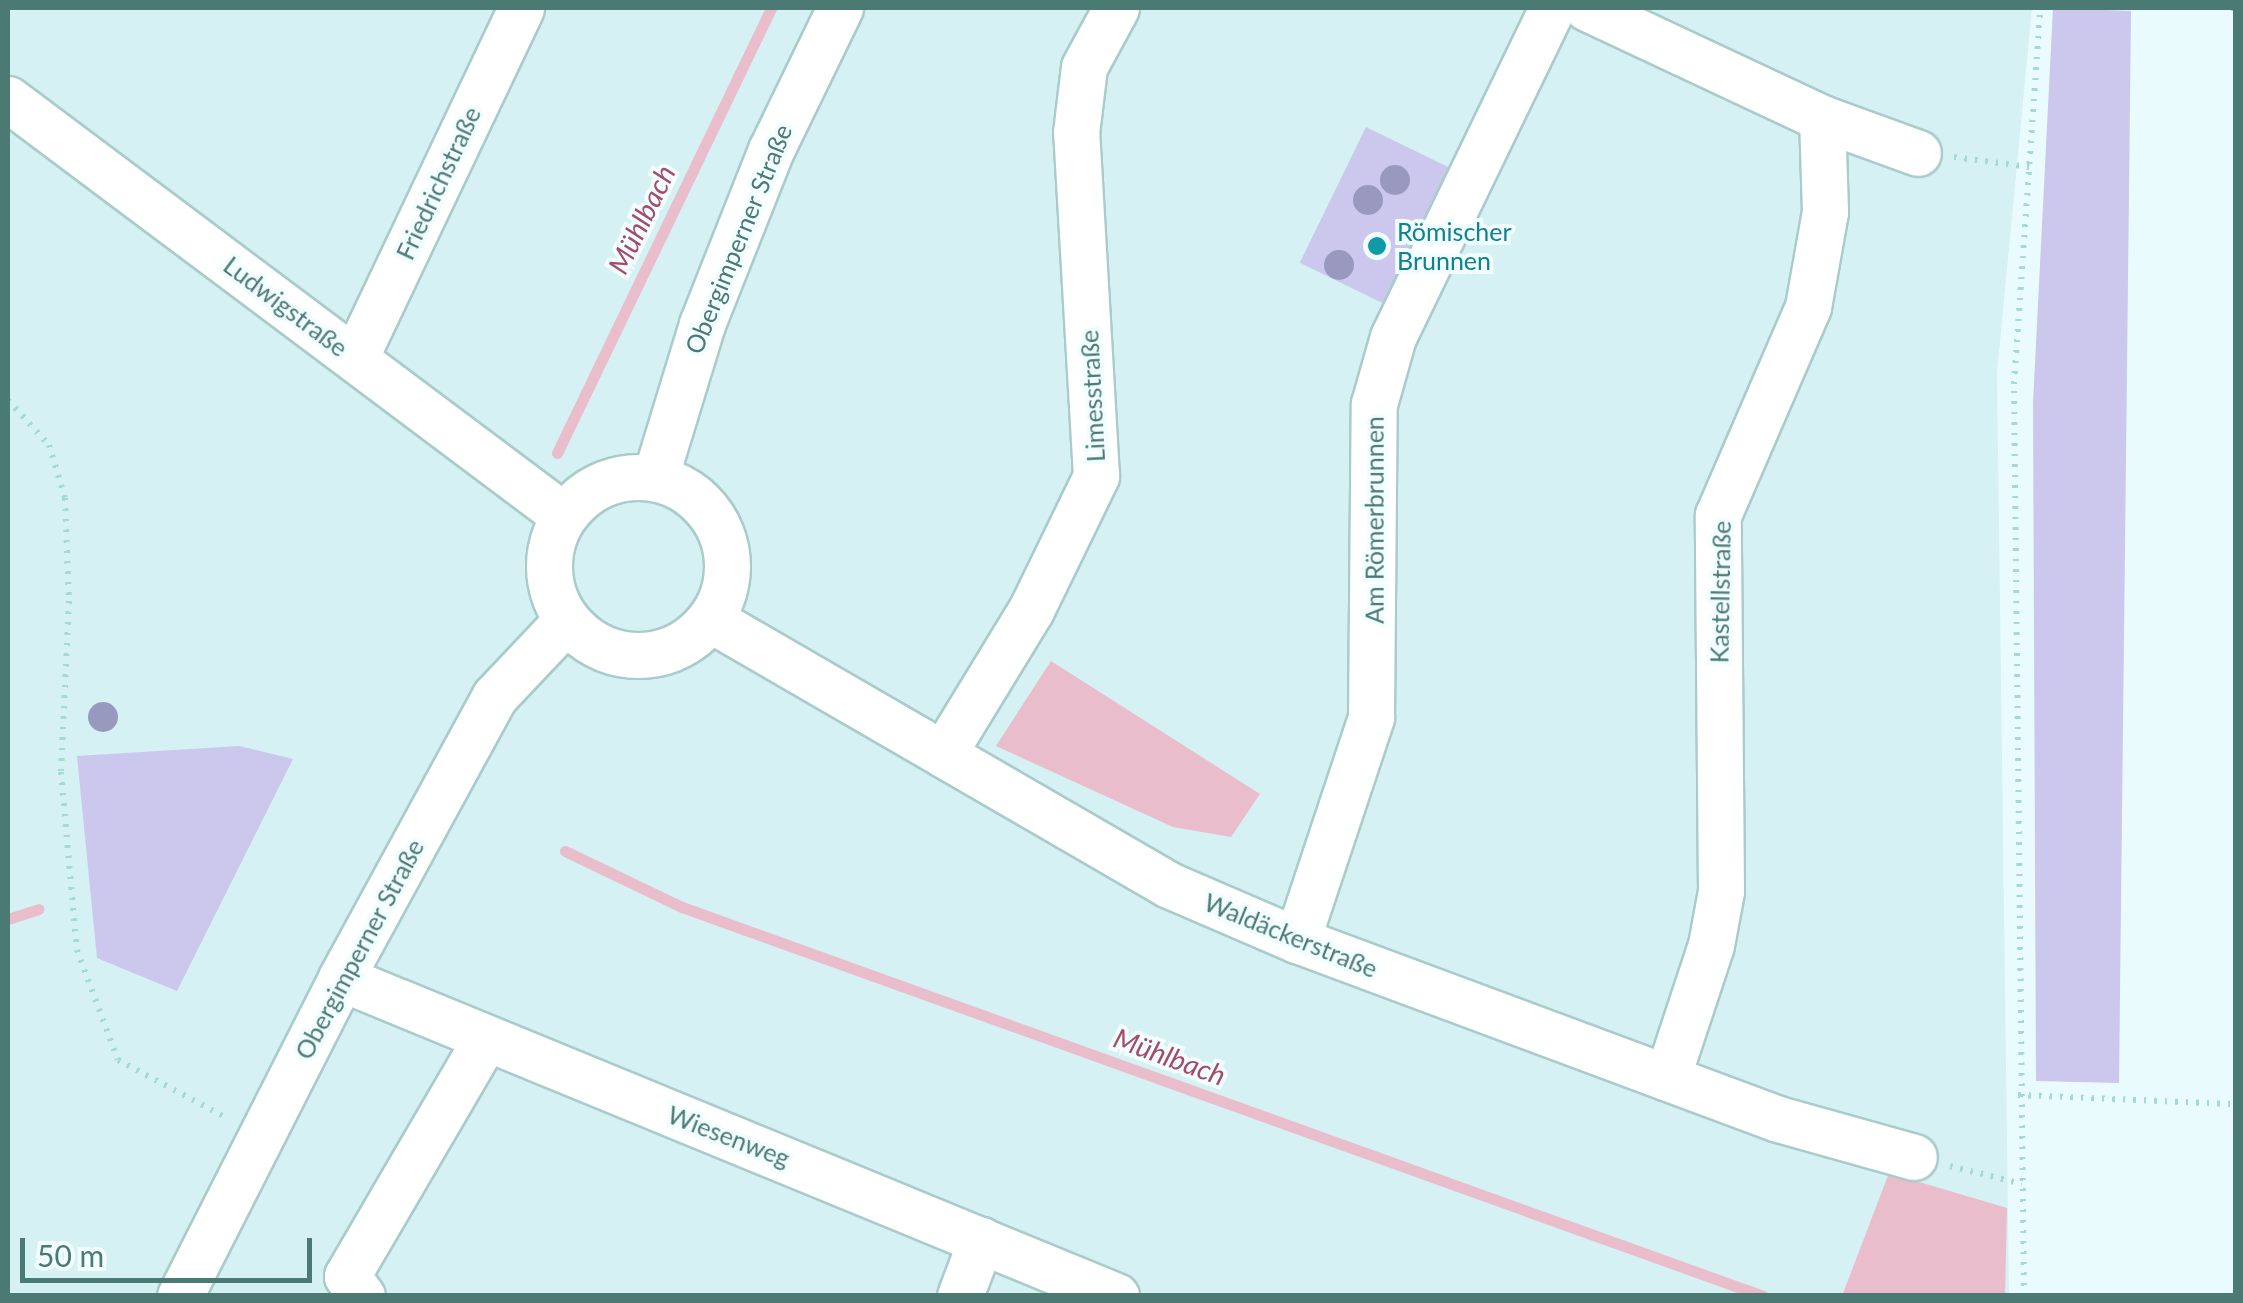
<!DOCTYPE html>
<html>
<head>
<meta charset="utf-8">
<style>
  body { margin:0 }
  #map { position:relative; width:2243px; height:1303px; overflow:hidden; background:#eafbfd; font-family:Lato,sans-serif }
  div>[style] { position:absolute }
  .residential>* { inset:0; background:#d5f1f3 }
  .green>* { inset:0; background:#cbc7ed; transform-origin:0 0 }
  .water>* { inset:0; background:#e9bdcc }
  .stream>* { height:11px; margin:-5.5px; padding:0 5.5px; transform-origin:5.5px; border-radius:5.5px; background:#e9bdcc }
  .path>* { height:6px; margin-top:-3px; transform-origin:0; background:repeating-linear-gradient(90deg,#a3dad4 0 2.5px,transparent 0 10.5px) }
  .roads { filter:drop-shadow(2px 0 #a9ccca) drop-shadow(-2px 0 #a9ccca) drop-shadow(0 2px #a9ccca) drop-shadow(0 -2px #a9ccca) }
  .minor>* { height:45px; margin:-22.5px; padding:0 22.5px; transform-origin:22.5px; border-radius:22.5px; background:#fff }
  .minor>.ring { margin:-22.5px; padding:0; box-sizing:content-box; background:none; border:45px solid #fff; border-radius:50% }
  .trees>* { width:30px; height:30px; margin:-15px; border-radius:50%; background:#9999bf }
  .dots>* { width:28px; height:28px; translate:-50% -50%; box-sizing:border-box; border:5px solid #f2fdff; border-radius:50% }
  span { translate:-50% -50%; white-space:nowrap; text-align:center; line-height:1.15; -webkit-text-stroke:8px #f2fdff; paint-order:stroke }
  .street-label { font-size:25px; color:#4b7a74 }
  .culture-label { font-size:25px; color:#0d838f }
  .left { translate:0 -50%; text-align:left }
  .water-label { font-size:28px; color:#a44c69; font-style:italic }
  .frame { position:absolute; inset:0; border:10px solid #4b7a74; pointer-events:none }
  .scale { position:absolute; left:20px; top:1238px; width:292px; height:45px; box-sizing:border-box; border:5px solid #4b7a74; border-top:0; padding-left:12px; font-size:30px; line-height:35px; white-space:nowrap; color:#4b7a74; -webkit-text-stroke:8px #f2fdff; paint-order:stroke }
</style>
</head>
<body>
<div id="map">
  <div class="residential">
    <i style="clip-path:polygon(8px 8px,2032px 8px,1997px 373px,2009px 1295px,8px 1296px)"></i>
  </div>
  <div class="green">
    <i style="clip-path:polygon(2053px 8px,2131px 11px,2119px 1083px,2036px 1081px,2033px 403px)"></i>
    <i style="left:1366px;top:127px;width:109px;height:151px;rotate:26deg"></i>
    <i style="clip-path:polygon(239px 746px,293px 759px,177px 991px,97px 958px,77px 756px)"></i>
  </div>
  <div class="water">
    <i style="clip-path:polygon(1051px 661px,1260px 794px,1231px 837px,1173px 827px,996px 746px)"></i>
    <i style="clip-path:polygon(1889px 1173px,2007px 1208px,2005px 1295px,1842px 1296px)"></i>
  </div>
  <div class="stream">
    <i style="left:557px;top:453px;width:494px;rotate:-64.3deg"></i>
    <i style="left:565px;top:851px;width:130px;rotate:25.6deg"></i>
    <i style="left:682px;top:907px;width:1149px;rotate:19.79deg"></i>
    <i style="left:8px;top:919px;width:32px;rotate:-18deg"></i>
  </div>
  <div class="path">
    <i style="left:2231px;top:8px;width:5px"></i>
    <i style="left:1954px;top:157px;width:76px;rotate:7.6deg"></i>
    <i style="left:8px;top:400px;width:61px;rotate:47.7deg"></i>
    <i style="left:49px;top:445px;width:55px;rotate:73.2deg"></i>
    <i style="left:65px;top:498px;width:103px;rotate:87.8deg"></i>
    <i style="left:69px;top:601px;width:171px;rotate:92.7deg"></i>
    <i style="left:61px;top:772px;width:179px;rotate:84.9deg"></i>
    <i style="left:77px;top:950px;width:117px;rotate:69.6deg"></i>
    <i style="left:118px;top:1060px;width:121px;rotate:28deg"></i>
    <i style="left:2018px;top:1095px;width:218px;rotate:2.4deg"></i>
    <i style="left:1950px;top:1166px;width:74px;rotate:14deg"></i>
    <i style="left:2024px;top:1296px;width:912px;rotate:-90.63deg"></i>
    <i style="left:2014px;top:384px;width:377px;rotate:-86deg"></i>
  </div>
  <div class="roads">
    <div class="minor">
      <i style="left:1587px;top:8px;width:259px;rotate:25.1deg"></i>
      <i style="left:1822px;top:118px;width:102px;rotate:20deg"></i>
      <i style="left:8px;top:99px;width:694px;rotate:36.85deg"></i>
      <i style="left:355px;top:358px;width:387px;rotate:-64.6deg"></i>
      <i class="ring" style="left:549px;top:477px;width:133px;height:133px"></i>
      <i style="left:655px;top:478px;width:161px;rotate:-73deg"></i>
      <i style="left:702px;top:324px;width:187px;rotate:-68.4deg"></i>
      <i style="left:771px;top:150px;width:158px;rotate:-64.1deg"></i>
      <i style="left:710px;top:619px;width:531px;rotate:30.09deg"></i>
      <i style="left:1169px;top:885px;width:139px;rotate:23.3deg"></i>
      <i style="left:1297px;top:940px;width:513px;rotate:20.41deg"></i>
      <i style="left:1778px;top:1119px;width:141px;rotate:15.6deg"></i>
      <i style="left:943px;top:754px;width:169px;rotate:-58.6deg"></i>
      <i style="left:1031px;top:610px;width:149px;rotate:-64.1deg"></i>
      <i style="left:1096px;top:476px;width:344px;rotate:-93.3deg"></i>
      <i style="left:1076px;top:133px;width:66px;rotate:-83.1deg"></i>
      <i style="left:1084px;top:67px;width:67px;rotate:-61.5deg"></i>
      <i style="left:1297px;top:940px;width:235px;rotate:-71.6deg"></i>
      <i style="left:1371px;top:717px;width:313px;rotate:-89.5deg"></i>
      <i style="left:1374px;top:404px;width:70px;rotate:-74.2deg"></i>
      <i style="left:1393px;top:337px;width:365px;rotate:-64.2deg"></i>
      <i style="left:341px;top:978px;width:838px;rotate:22.31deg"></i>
      <i style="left:1667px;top:1078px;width:140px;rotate:-71.7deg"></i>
      <i style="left:1711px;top:945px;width:55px;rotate:-79.5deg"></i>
      <i style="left:1721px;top:891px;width:376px;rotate:-90.5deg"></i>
      <i style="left:1718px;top:515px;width:227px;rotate:-66.6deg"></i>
      <i style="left:1808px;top:307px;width:97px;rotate:-79.9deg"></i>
      <i style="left:1825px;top:212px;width:94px;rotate:-91.8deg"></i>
      <i style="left:180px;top:1296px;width:356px;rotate:-63.1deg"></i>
      <i style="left:341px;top:978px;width:321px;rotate:-61.4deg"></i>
      <i style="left:495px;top:696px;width:103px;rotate:-46.6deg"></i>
      <i style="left:362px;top:1296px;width:25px;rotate:-127deg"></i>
      <i style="left:347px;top:1276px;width:271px;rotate:-59.7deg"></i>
      <i style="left:960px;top:1296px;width:60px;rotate:-69.4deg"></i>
    </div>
  </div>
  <div class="trees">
    <i style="left:1395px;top:180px"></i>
    <i style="left:1368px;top:200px"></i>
    <i style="left:1339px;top:265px"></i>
    <i style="left:103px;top:717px"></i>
  </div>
  <div class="dots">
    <i style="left:1377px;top:246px;background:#0f9aa8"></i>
  </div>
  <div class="street-label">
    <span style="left:438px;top:183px;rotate:-65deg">Friedrichstraße</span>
    <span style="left:738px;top:239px;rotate:-68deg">Obergimperner Straße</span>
    <span style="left:286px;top:306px;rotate:37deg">Ludwigstraße</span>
    <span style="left:1092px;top:396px;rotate:-93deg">Limesstraße</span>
    <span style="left:1374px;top:520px;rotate:-90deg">Am Römerbrunnen</span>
    <span style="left:1720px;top:592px;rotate:-89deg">Kastellstraße</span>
    <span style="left:1291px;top:935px;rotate:22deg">Waldäckerstraße</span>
    <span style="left:359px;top:949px;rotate:-62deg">Obergimperner Straße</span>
    <span style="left:729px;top:1136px;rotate:21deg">Wiesenweg</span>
  </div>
  <div class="culture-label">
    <span class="left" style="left:1397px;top:246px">Römischer<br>Brunnen</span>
  </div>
  <div class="water-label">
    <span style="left:641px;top:219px;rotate:-64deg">Mühlbach</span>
    <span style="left:1170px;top:1056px;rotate:20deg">Mühlbach</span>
  </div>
  <div class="frame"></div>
  <div class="scale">50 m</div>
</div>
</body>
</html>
